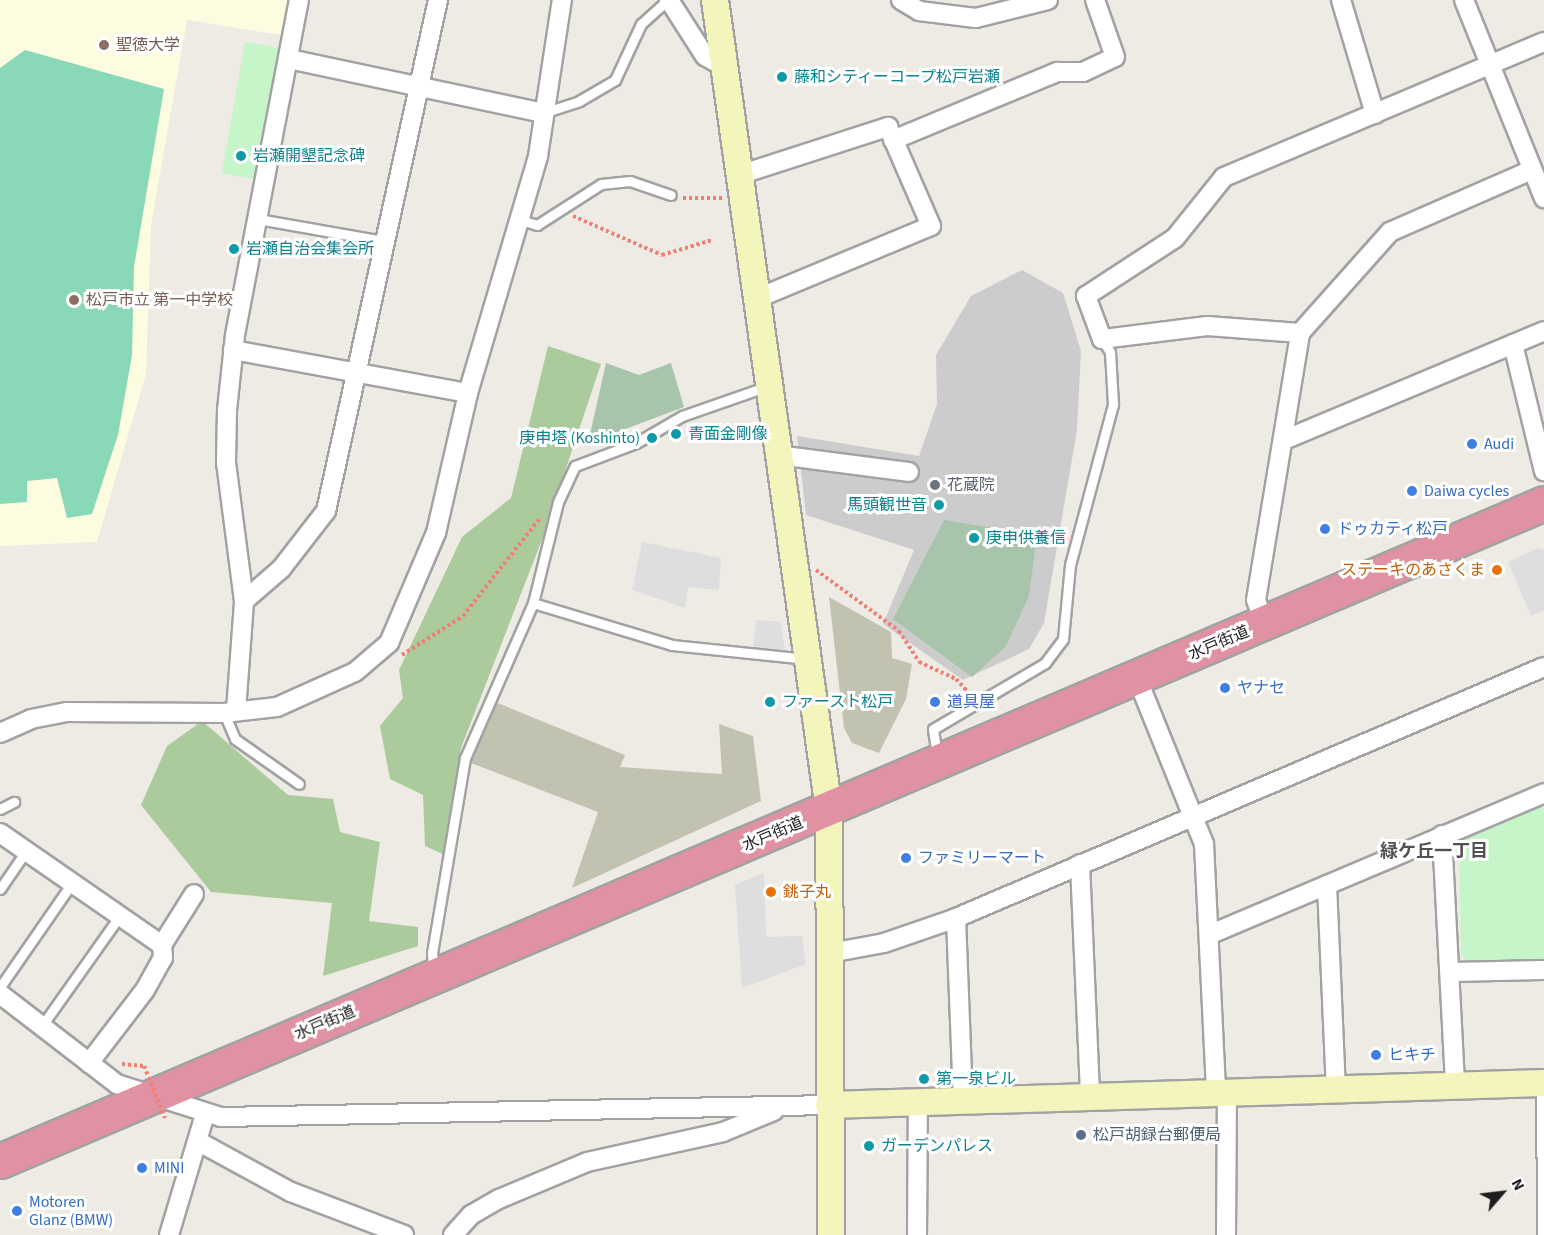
<!DOCTYPE html>
<html>
<head>
<meta charset="utf-8">
<style>
  body { margin:0 }
  #map { position:relative; width:1544px; height:1235px; overflow:hidden; background:#eeebe5; font-family:"Source Sans 3","Noto Sans JP",sans-serif }
  div>[style] { position:absolute }
  .education>* { inset:0; background:#fdfce0 }
  .religious>* { inset:0; background:#ccc }
  .construction>* { inset:0; background:#c2c2b1 }
  .forest>* { inset:0; background:#abcb9d }
  .cemetery>* { inset:0; background:#a8c5ab }
  .park>* { inset:0; background:#c5f5c8; transform-origin:0 0 }
  .pitch>* { inset:0; background:#89d8b7 }
  .parking>* { inset:0; background:#dedede }
  .path>* { height:4px; margin-top:-2px; transform-origin:0; background:repeating-linear-gradient(90deg,#ef7e75 0 3px,transparent 0 6px) }
  .roads { filter:drop-shadow(2px 0 #a2a2a2) drop-shadow(-2px 0 #a2a2a2) drop-shadow(0 2px #a2a2a2) drop-shadow(0 -2px #a2a2a2) }
  .lane>* { height:9px; margin:-4.5px; padding:0 4.5px; transform-origin:4.5px; border-radius:4.5px; background:#fff }
  .street>* { height:18px; margin:-9px; padding:0 9px; transform-origin:9px; border-radius:9px; background:#fff }
  .secondary>* { height:26px; margin:-13px; padding:0 13px; transform-origin:13px; border-radius:13px; background:#f3f5bd }
  .highway>* { height:33px; margin:-16.5px; padding:0 16.5px; transform-origin:16.5px; border-radius:16.5px; background:#e092a3 }
  .path-bridge>* { height:4px; margin-top:-2px; transform-origin:0; background:repeating-linear-gradient(90deg,#ef7e75 0 3px,transparent 0 6px) }
  .dots>* { width:16px; height:16px; translate:-50% -50%; box-sizing:border-box; border:3px solid #fff; border-radius:50% }
  span { translate:-50% -50%; white-space:nowrap; text-align:center; line-height:1.15; -webkit-text-stroke:6px #fff; paint-order:stroke }
  .education-label { font-size:16px; color:#785e54 }
  .left { translate:0 -50%; text-align:left }
  .culture-label { font-size:16px; color:#0d838f }
  .right { translate:-100% -50%; text-align:right }
  .shop-label { font-size:16px; color:#366cbe }
  .worship-label { font-size:16px; color:#5b616d }
  .food-label { font-size:16px; color:#c56008 }
  .street-label { font-size:16px; color:#1e1e1e }
  .service-label { font-size:16px; color:#4e5e75 }
  .neighbourhood-label { font-size:18px; color:#515151; font-weight:700 }
  .north { position:absolute; left:1472px; top:1163px; width:60px; height:60px; -webkit-text-stroke:4px #fff; paint-order:stroke; rotate:62deg; font-size:16px; font-weight:700; line-height:24px; text-align:center; color:#1e1e1e }
  .north::after { content:''; display:block; margin:auto; width:21px; height:27px; background:#1e1e1e; clip-path:polygon(50% 0,100% 100%,50% 72%,0 100%) }
</style>
</head>
<body>
<div id="map">
  <div class="education">
    <i style="clip-path:polygon(0 0,295px 0,287px 36px,187px 20px,151px 225px,146px 374px,97px 542px,0 546px)"></i>
  </div>
  <div class="religious">
    <i style="clip-path:polygon(1022px 270px,1063px 293px,1081px 351px,1077px 430px,1044px 623px,1029px 649px,963px 680px,883px 624px,914px 550px,806px 515px,797px 436px,919px 456px,937px 404px,936px 355px,971px 296px)"></i>
  </div>
  <div class="construction">
    <i style="clip-path:polygon(829px 597px,891px 632px,892px 658px,912px 664px,906px 699px,879px 753px,852px 743px,844px 728px)"></i>
    <i style="clip-path:polygon(495px 702px,625px 755px,620px 767px,722px 774px,719px 724px,753px 736px,761px 801px,572px 888px,598px 812px,471px 763px)"></i>
  </div>
  <div class="forest">
    <i style="clip-path:polygon(548px 346px,601px 364px,543px 537px,461px 748px,447px 856px,425px 846px,423px 795px,390px 779px,380px 726px,403px 698px,399px 670px,462px 537px,511px 498px)"></i>
    <i style="clip-path:polygon(202px 721px,288px 795px,333px 799px,340px 832px,380px 842px,369px 921px,418px 927px,418px 946px,323px 976px,332px 903px,211px 892px,141px 805px,167px 746px)"></i>
  </div>
  <div class="cemetery">
    <i style="clip-path:polygon(606px 363px,639px 375px,671px 363px,684px 407px,588px 443px)"></i>
    <i style="clip-path:polygon(944px 520px,1037px 535px,1029px 596px,1006px 646px,972px 677px,893px 619px)"></i>
  </div>
  <div class="park">
    <i style="left:245px;top:42px;width:34px;height:133px;rotate:10deg"></i>
    <i style="clip-path:polygon(1539px 806px,1544px 809px,1544px 960px,1469px 964px,1461px 953px,1459px 843px,1467px 834px)"></i>
  </div>
  <div class="pitch">
    <i style="clip-path:polygon(25px 50px,164px 89px,134px 267px,132px 355px,118px 435px,92px 514px,67px 518px,57px 478px,27px 481px,27px 502px,0 504px,0 68px)"></i>
  </div>
  <div class="parking">
    <i style="clip-path:polygon(642px 542px,721px 558px,719px 590px,688px 587px,685px 608px,632px 590px)"></i>
    <i style="clip-path:polygon(1538px 548px,1544px 550px,1544px 610px,1531px 616px,1508px 562px)"></i>
    <i style="clip-path:polygon(756px 620px,781px 622px,785px 651px,753px 647px)"></i>
    <i style="clip-path:polygon(764px 873px,766px 937px,802px 936px,806px 964px,742px 988px,735px 885px)"></i>
  </div>
  <div class="path">
    <i style="left:683px;top:198px;width:40px"></i>
    <i style="left:573px;top:216px;width:97px;rotate:23.7deg"></i>
    <i style="left:662px;top:255px;width:52px;rotate:-16.7deg"></i>
    <i style="left:816px;top:570px;width:103px;rotate:36.3deg"></i>
    <i style="left:899px;top:631px;width:37px;rotate:57deg"></i>
    <i style="left:919px;top:662px;width:41px;rotate:24.7deg"></i>
    <i style="left:956px;top:679px;width:21px;rotate:47deg"></i>
    <i style="left:402px;top:655px;width:72px;rotate:-32.6deg"></i>
    <i style="left:463px;top:616px;width:126px;rotate:-51.8deg"></i>
    <i style="left:804px;top:894px;width:8px;rotate:-60deg"></i>
    <i style="left:122px;top:1064px;width:22px;rotate:5deg"></i>
  </div>
  <div class="roads">
    <div class="lane">
      <i style="left:543px;top:113px;width:38px;rotate:-18deg"></i>
      <i style="left:579px;top:101px;width:42px;rotate:-30.3deg"></i>
      <i style="left:615px;top:80px;width:62px;rotate:-65.1deg"></i>
      <i style="left:641px;top:24px;width:36px;rotate:-42deg"></i>
      <i style="left:258px;top:219px;width:127px;rotate:10deg"></i>
      <i style="left:521px;top:220px;width:17px;rotate:17deg"></i>
      <i style="left:537px;top:225px;width:76px;rotate:-32.6deg"></i>
      <i style="left:601px;top:184px;width:29px;rotate:-6deg"></i>
      <i style="left:630px;top:181px;width:43px;rotate:18.9deg"></i>
      <i style="left:533px;top:603px;width:145px;rotate:16.8deg"></i>
      <i style="left:672px;top:645px;width:136px;rotate:5.9deg"></i>
      <i style="left:224px;top:713px;width:28px;rotate:67deg"></i>
      <i style="left:235px;top:739px;width:78px;rotate:35.1deg"></i>
      <i style="left:937px;top:755px;width:26px;rotate:-99deg"></i>
      <i style="left:933px;top:729px;width:130px;rotate:-30.5deg"></i>
      <i style="left:1045px;top:663px;width:30px;rotate:-53deg"></i>
      <i style="left:1063px;top:639px;width:74px;rotate:-84.6deg"></i>
      <i style="left:1070px;top:565px;width:167px;rotate:-75deg"></i>
      <i style="left:1113px;top:404px;width:52px;rotate:-93.3deg"></i>
      <i style="left:1110px;top:352px;width:15px;rotate:-122deg"></i>
      <i style="left:0;top:809px;width:16px;rotate:-27deg"></i>
      <i style="left:0;top:889px;width:46px;rotate:-55.6deg"></i>
      <i style="left:433px;top:970px;width:17px;rotate:-93deg"></i>
      <i style="left:432px;top:953px;width:198px;rotate:-80.4deg"></i>
      <i style="left:465px;top:758px;width:169px;rotate:-66.3deg"></i>
      <i style="left:533px;top:603px;width:104px;rotate:-76.1deg"></i>
      <i style="left:558px;top:502px;width:40px;rotate:-65deg"></i>
      <i style="left:575px;top:466px;width:65px;rotate:-20.7deg"></i>
      <i style="left:636px;top:443px;width:53px;rotate:-30.4deg"></i>
      <i style="left:682px;top:416px;width:91px;rotate:-19.2deg"></i>
      <i style="left:0;top:987px;width:126px;rotate:-55.3deg"></i>
      <i style="left:41px;top:1027px;width:135px;rotate:-54.7deg"></i>
      <i style="left:1541px;top:1084px;width:151px;rotate:89.6deg"></i>
    </div>
    <div class="street">
      <i style="left:669px;top:0;width:67px;rotate:57.3deg"></i>
      <i style="left:705px;top:56px;width:22px;rotate:30deg"></i>
      <i style="left:901px;top:0;width:21px;rotate:31deg"></i>
      <i style="left:919px;top:11px;width:57px;rotate:7deg"></i>
      <i style="left:976px;top:18px;width:74px;rotate:-14deg"></i>
      <i style="left:1341px;top:0;width:119px;rotate:73.4deg"></i>
      <i style="left:1464px;top:0;width:214px;rotate:68deg"></i>
      <i style="left:289px;top:59px;width:260px;rotate:12deg"></i>
      <i style="left:893px;top:140px;width:178px;rotate:-22.5deg"></i>
      <i style="left:1057px;top:72px;width:26px"></i>
      <i style="left:1083px;top:72px;width:35px;rotate:-25deg"></i>
      <i style="left:1115px;top:57px;width:60px;rotate:-109.3deg"></i>
      <i style="left:739px;top:175px;width:157px;rotate:-17.9deg"></i>
      <i style="left:888px;top:127px;width:108px;rotate:66.5deg"></i>
      <i style="left:931px;top:226px;width:190px;rotate:157.4deg"></i>
      <i style="left:1300px;top:333px;width:93px;rotate:-175.7deg"></i>
      <i style="left:1207px;top:326px;width:106px;rotate:172.9deg"></i>
      <i style="left:1102px;top:339px;width:46px;rotate:-110.4deg"></i>
      <i style="left:1086px;top:296px;width:106px;rotate:-33.1deg"></i>
      <i style="left:1175px;top:238px;width:78px;rotate:-51.2deg"></i>
      <i style="left:1224px;top:177px;width:347px;rotate:-22.9deg"></i>
      <i style="left:1513px;top:344px;width:131px;rotate:76.3deg"></i>
      <i style="left:233px;top:350px;width:239px;rotate:10.4deg"></i>
      <i style="left:1284px;top:440px;width:282px;rotate:-22.7deg"></i>
      <i style="left:778px;top:455px;width:132px;rotate:7.4deg"></i>
      <i style="left:244px;top:601px;width:49px;rotate:-40.9deg"></i>
      <i style="left:281px;top:569px;width:73px;rotate:-52.2deg"></i>
      <i style="left:326px;top:511px;width:523px;rotate:-77.64deg"></i>
      <i style="left:1264px;top:623px;width:24px;rotate:-109deg"></i>
      <i style="left:1256px;top:600px;width:271px;rotate:-80.6deg"></i>
      <i style="left:1300px;top:333px;width:135px;rotate:-48.3deg"></i>
      <i style="left:1390px;top:232px;width:155px;rotate:-23.6deg"></i>
      <i style="left:1137px;top:678px;width:179px;rotate:68deg"></i>
      <i style="left:1204px;top:844px;width:248px;rotate:87.2deg"></i>
      <i style="left:236px;top:711px;width:110px;rotate:-85.8deg"></i>
      <i style="left:244px;top:601px;width:140px;rotate:-97.4deg"></i>
      <i style="left:226px;top:462px;width:52px;rotate:-88.9deg"></i>
      <i style="left:227px;top:410px;width:75px;rotate:-83.9deg"></i>
      <i style="left:235px;top:335px;width:341px;rotate:-79.2deg"></i>
      <i style="left:0;top:733px;width:34px;rotate:-24deg"></i>
      <i style="left:31px;top:719px;width:37px;rotate:-11deg"></i>
      <i style="left:67px;top:712px;width:157px;rotate:0.4deg"></i>
      <i style="left:224px;top:713px;width:53px;rotate:-6.5deg"></i>
      <i style="left:277px;top:707px;width:85px;rotate:-24.2deg"></i>
      <i style="left:355px;top:672px;width:45px;rotate:-40.5deg"></i>
      <i style="left:389px;top:643px;width:120px;rotate:-66.9deg"></i>
      <i style="left:436px;top:533px;width:144px;rotate:-77.1deg"></i>
      <i style="left:468px;top:393px;width:247px;rotate:-73.5deg"></i>
      <i style="left:538px;top:156px;width:158px;rotate:-81.3deg"></i>
      <i style="left:0;top:833px;width:197px;rotate:34.7deg"></i>
      <i style="left:1442px;top:835px;width:252px;rotate:87deg"></i>
      <i style="left:1080px;top:864px;width:232px;rotate:87.5deg"></i>
      <i style="left:1327px;top:885px;width:204px;rotate:87.5deg"></i>
      <i style="left:956px;top:918px;width:182px;rotate:87.8deg"></i>
      <i style="left:1211px;top:934px;width:362px;rotate:-22.9deg"></i>
      <i style="left:830px;top:953px;width:55px;rotate:-10.5deg"></i>
      <i style="left:884px;top:943px;width:76px;rotate:-19.1deg"></i>
      <i style="left:956px;top:918px;width:639px;rotate:-23.12deg"></i>
      <i style="left:1450px;top:972px;width:94px;rotate:-1.2deg"></i>
      <i style="left:0;top:994px;width:148px;rotate:37.6deg"></i>
      <i style="left:117px;top:1084px;width:109px;rotate:17.6deg"></i>
      <i style="left:221px;top:1117px;width:608px;rotate:-1.13deg"></i>
      <i style="left:89px;top:1063px;width:92px;rotate:-52.5deg"></i>
      <i style="left:145px;top:990px;width:37px;rotate:-61deg"></i>
      <i style="left:163px;top:958px;width:13px;rotate:-94deg"></i>
      <i style="left:162px;top:945px;width:60px;rotate:-57.9deg"></i>
      <i style="left:201px;top:1143px;width:102px;rotate:28.6deg"></i>
      <i style="left:291px;top:1192px;width:121px;rotate:20.8deg"></i>
      <i style="left:169px;top:1235px;width:126px;rotate:-73.4deg"></i>
      <i style="left:453px;top:1235px;width:27px;rotate:-48deg"></i>
      <i style="left:471px;top:1215px;width:32px;rotate:-30deg"></i>
      <i style="left:499px;top:1199px;width:95px;rotate:-22.8deg"></i>
      <i style="left:587px;top:1162px;width:139px;rotate:-12.4deg"></i>
      <i style="left:723px;top:1132px;width:55px;rotate:-22.4deg"></i>
      <i style="left:917px;top:1235px;width:134px;rotate:-89.6deg"></i>
      <i style="left:1226px;top:1235px;width:143px;rotate:-89.6deg"></i>
    </div>
    <div class="secondary">
      <i style="left:715px;top:0;width:818px;rotate:81.99deg"></i>
      <i style="left:829px;top:810px;width:425px;rotate:89.7deg"></i>
      <i style="left:829px;top:1105px;width:715px;rotate:-1.76deg"></i>
    </div>
    <div class="highway">
      <i style="left:0;top:1161px;width:1678px;rotate:-23.08deg"></i>
    </div>
  </div>
  <div class="path-bridge">
    <i style="left:144px;top:1066px;width:56px;rotate:68deg"></i>
  </div>
  <div class="dots">
    <i style="left:104px;top:45px;background:#8d6e63"></i>
    <i style="left:782px;top:77px;background:#0f9aa8"></i>
    <i style="left:241px;top:156px;background:#0f9aa8"></i>
    <i style="left:234px;top:249px;background:#0f9aa8"></i>
    <i style="left:74px;top:300px;background:#8d6e63"></i>
    <i style="left:676px;top:434px;background:#0f9aa8"></i>
    <i style="left:652px;top:438px;background:#0f9aa8"></i>
    <i style="left:1472px;top:444px;background:#3f7fe0"></i>
    <i style="left:935px;top:485px;background:#6b7280"></i>
    <i style="left:1412px;top:491px;background:#3f7fe0"></i>
    <i style="left:939px;top:505px;background:#0f9aa8"></i>
    <i style="left:1325px;top:529px;background:#3f7fe0"></i>
    <i style="left:974px;top:538px;background:#0f9aa8"></i>
    <i style="left:1497px;top:570px;background:#e8710a"></i>
    <i style="left:1225px;top:688px;background:#3f7fe0"></i>
    <i style="left:770px;top:702px;background:#0f9aa8"></i>
    <i style="left:935px;top:702px;background:#3f7fe0"></i>
    <i style="left:906px;top:858px;background:#3f7fe0"></i>
    <i style="left:771px;top:892px;background:#e8710a"></i>
    <i style="left:1376px;top:1055px;background:#3f7fe0"></i>
    <i style="left:924px;top:1079px;background:#0f9aa8"></i>
    <i style="left:1081px;top:1135px;background:#5c6f8a"></i>
    <i style="left:869px;top:1146px;background:#0f9aa8"></i>
    <i style="left:142px;top:1168px;background:#3f7fe0"></i>
    <i style="left:17px;top:1211px;background:#3f7fe0"></i>
  </div>
  <div class="education-label">
    <span class="left" style="left:116px;top:45px">聖徳大学</span>
    <span class="left" style="left:86px;top:300px">松戸市立 第一中学校</span>
  </div>
  <div class="culture-label">
    <span class="left" style="left:794px;top:77px">藤和シティーコープ松戸岩瀬</span>
    <span class="left" style="left:253px;top:156px">岩瀬開墾記念碑</span>
    <span class="left" style="left:246px;top:249px">岩瀬自治会集会所</span>
    <span class="left" style="left:688px;top:434px">青面金剛像</span>
    <span class="right" style="left:640px;top:438px">庚申塔 (Koshinto)</span>
    <span class="right" style="left:927px;top:505px">馬頭観世音</span>
    <span class="left" style="left:986px;top:538px">庚申供養信</span>
    <span class="left" style="left:782px;top:702px">ファースト松戸</span>
    <span class="left" style="left:936px;top:1079px">第一泉ビル</span>
    <span class="left" style="left:881px;top:1146px">ガーデンパレス</span>
  </div>
  <div class="shop-label">
    <span class="left" style="left:1484px;top:444px">Audi</span>
    <span class="left" style="left:1424px;top:491px">Daiwa cycles</span>
    <span class="left" style="left:1337px;top:529px">ドゥカティ松戸</span>
    <span class="left" style="left:1237px;top:688px">ヤナセ</span>
    <span class="left" style="left:947px;top:702px">道具屋</span>
    <span class="left" style="left:918px;top:858px">ファミリーマート</span>
    <span class="left" style="left:1388px;top:1055px">ヒキチ</span>
    <span class="left" style="left:154px;top:1168px">MINI</span>
    <span class="left" style="left:29px;top:1211px">Motoren<br>Glanz (BMW)</span>
  </div>
  <div class="worship-label">
    <span class="left" style="left:947px;top:485px">花蔵院</span>
  </div>
  <div class="food-label">
    <span class="right" style="left:1485px;top:570px">ステーキのあさくま</span>
    <span class="left" style="left:783px;top:892px">銚子丸</span>
  </div>
  <div class="street-label">
    <span style="left:1219px;top:643px;rotate:-23deg">水戸街道</span>
    <span style="left:773px;top:834px;rotate:-23deg">水戸街道</span>
    <span style="left:325px;top:1023px;rotate:-23deg">水戸街道</span>
  </div>
  <div class="service-label">
    <span class="left" style="left:1093px;top:1135px">松戸胡録台郵便局</span>
  </div>
  <div class="neighbourhood-label">
    <span style="left:1434px;top:852px">緑ケ丘一丁目</span>
  </div>
  <div class="north">N</div>
</div>
</body>
</html>
